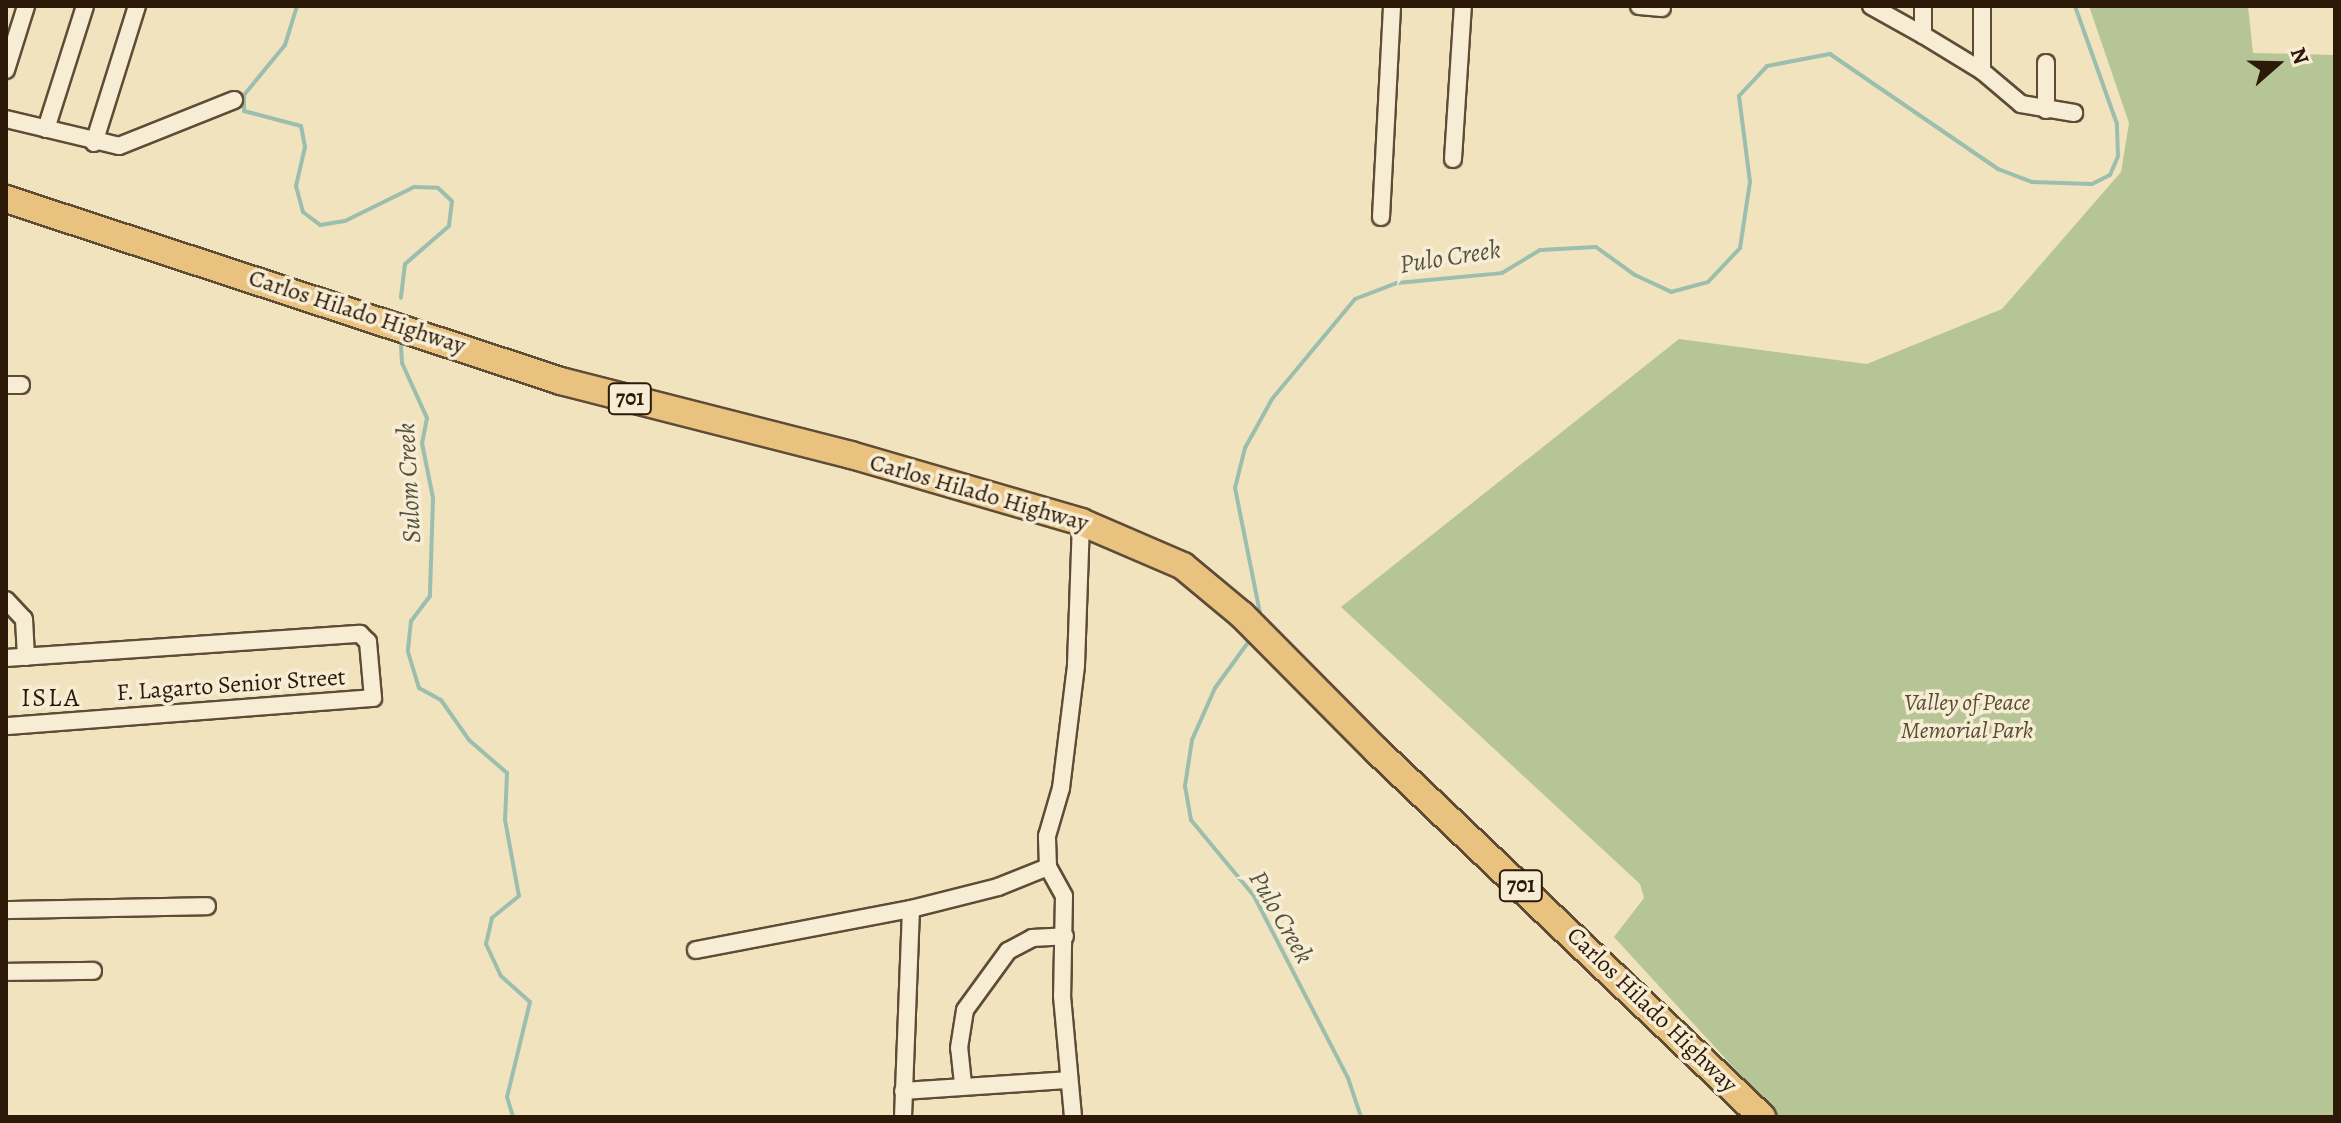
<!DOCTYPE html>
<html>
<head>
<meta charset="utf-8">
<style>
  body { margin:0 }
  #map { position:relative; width:2341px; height:1123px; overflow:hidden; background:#f2e3bf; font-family:Alegreya,serif }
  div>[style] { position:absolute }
  .green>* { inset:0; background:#b6c596 }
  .stream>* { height:4px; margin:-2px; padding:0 2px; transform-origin:2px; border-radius:2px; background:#9bbeaf }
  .roads { filter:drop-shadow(2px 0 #5e4c36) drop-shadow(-2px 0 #5e4c36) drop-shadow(0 2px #5e4c36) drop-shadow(0 -2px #5e4c36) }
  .street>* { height:16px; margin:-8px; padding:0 8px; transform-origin:8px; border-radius:8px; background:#f7edd5 }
  .primary>* { height:26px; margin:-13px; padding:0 13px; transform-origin:13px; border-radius:13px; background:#e9c280 }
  span { translate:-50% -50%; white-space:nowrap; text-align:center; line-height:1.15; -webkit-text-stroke:7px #f7edd5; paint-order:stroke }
  .shield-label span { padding:2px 6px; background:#f7edd5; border:2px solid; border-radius:6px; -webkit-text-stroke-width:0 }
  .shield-label { font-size:22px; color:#2d1908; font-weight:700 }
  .street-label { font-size:24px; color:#2d1908 }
  .park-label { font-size:24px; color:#564d33; font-style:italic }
  .water-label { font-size:26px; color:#545342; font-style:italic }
  .neighbourhood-label { font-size:26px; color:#2d1908; letter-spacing:2px }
  .frame { position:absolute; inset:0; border:8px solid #2d1908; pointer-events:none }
  .north { position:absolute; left:2237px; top:24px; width:80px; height:80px; -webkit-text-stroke:6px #f7edd5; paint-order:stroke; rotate:70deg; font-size:22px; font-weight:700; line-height:32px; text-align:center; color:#2d1908 }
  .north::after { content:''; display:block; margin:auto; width:28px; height:36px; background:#2d1908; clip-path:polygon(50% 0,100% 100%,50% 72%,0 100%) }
</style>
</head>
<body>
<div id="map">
  <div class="green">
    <i style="clip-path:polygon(2089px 6px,2248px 6px,2253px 53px,2335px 55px,2335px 1117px,1779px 1117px,1614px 937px,1644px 898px,1640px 884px,1341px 607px,1679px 339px,1867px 364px,2002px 309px,2121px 172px,2129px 123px)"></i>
  </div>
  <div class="stream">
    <i style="left:297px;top:6px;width:41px;rotate:107.1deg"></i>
    <i style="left:285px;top:45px;width:65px;rotate:129.4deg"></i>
    <i style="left:244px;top:95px;width:16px;rotate:90deg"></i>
    <i style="left:244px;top:111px;width:59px;rotate:14.7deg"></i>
    <i style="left:301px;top:126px;width:21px;rotate:79deg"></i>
    <i style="left:305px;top:147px;width:40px;rotate:103deg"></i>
    <i style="left:296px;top:186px;width:27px;rotate:75deg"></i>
    <i style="left:303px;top:212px;width:21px;rotate:37deg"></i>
    <i style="left:320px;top:225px;width:25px;rotate:-9deg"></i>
    <i style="left:345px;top:221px;width:77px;rotate:-26.2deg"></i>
    <i style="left:414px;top:187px;width:24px;rotate:2deg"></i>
    <i style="left:438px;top:188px;width:19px;rotate:43deg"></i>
    <i style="left:452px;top:201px;width:25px;rotate:97deg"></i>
    <i style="left:449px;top:226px;width:58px;rotate:139.2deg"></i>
    <i style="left:405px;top:264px;width:34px;rotate:97deg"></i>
    <i style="left:401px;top:345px;width:18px;rotate:87deg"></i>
    <i style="left:402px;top:363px;width:60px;rotate:65.6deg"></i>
    <i style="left:427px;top:418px;width:25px;rotate:101deg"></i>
    <i style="left:422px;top:443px;width:56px;rotate:78.7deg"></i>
    <i style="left:433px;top:498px;width:98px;rotate:91.8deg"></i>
    <i style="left:430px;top:596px;width:31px;rotate:127deg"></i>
    <i style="left:411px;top:621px;width:31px;rotate:96deg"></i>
    <i style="left:408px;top:652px;width:38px;rotate:73deg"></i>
    <i style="left:419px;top:688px;width:25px;rotate:29deg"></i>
    <i style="left:441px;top:700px;width:49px;rotate:55deg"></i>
    <i style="left:469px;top:740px;width:50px;rotate:41deg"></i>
    <i style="left:507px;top:773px;width:47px;rotate:92.4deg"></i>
    <i style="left:505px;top:820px;width:77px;rotate:79.6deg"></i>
    <i style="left:519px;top:896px;width:35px;rotate:141deg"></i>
    <i style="left:492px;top:918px;width:27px;rotate:103deg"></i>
    <i style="left:486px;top:944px;width:35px;rotate:65deg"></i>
    <i style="left:501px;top:976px;width:39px;rotate:42deg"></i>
    <i style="left:530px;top:1002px;width:98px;rotate:103.6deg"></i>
    <i style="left:507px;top:1097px;width:21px;rotate:73deg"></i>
    <i style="left:1262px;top:623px;width:138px;rotate:-101.3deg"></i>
    <i style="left:1235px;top:488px;width:41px;rotate:-76deg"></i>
    <i style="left:1245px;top:448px;width:56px;rotate:-61.1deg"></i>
    <i style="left:1272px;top:399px;width:130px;rotate:-50.3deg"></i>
    <i style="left:1355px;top:299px;width:45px;rotate:-20.9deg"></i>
    <i style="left:1397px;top:283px;width:105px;rotate:-5.4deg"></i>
    <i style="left:1502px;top:273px;width:44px;rotate:-31.2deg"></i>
    <i style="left:1540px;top:250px;width:56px;rotate:-3.1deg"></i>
    <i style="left:1596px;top:247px;width:48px;rotate:35.7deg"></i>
    <i style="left:1635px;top:275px;width:40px;rotate:25deg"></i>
    <i style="left:1671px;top:292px;width:38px;rotate:-15deg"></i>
    <i style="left:1708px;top:282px;width:47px;rotate:-46.7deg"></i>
    <i style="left:1740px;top:248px;width:67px;rotate:-81.4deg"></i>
    <i style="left:1750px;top:182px;width:87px;rotate:-97.3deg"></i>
    <i style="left:1739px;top:96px;width:41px;rotate:-47deg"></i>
    <i style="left:1767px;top:66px;width:64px;rotate:-10.8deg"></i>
    <i style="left:1830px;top:54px;width:204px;rotate:34.4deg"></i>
    <i style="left:1998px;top:169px;width:36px;rotate:21deg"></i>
    <i style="left:2032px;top:182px;width:60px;rotate:1.9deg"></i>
    <i style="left:2092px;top:184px;width:20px;rotate:-27deg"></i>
    <i style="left:2110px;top:175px;width:21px;rotate:-67deg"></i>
    <i style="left:2118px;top:156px;width:32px;rotate:-92deg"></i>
    <i style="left:2117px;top:124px;width:125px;rotate:-109.6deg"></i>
    <i style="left:1252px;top:637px;width:63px;rotate:126deg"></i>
    <i style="left:1215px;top:688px;width:57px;rotate:113.9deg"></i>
    <i style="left:1192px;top:740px;width:47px;rotate:98.7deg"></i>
    <i style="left:1185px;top:786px;width:35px;rotate:80deg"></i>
    <i style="left:1191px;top:820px;width:99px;rotate:50.3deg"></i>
    <i style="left:1254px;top:896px;width:205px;rotate:62.7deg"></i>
    <i style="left:1348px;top:1078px;width:41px;rotate:71.6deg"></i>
  </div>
  <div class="roads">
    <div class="street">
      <i style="left:1639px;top:6px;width:23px;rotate:5deg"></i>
      <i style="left:1871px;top:6px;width:60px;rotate:29.1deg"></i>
      <i style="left:1923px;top:6px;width:29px;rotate:90deg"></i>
      <i style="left:1923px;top:35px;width:69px;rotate:31.4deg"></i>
      <i style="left:1982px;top:6px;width:65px;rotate:90deg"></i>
      <i style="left:1982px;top:71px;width:51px;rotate:40.2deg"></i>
      <i style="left:2021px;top:104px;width:54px;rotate:9.6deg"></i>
      <i style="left:2046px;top:63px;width:47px;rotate:90deg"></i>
      <i style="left:6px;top:70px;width:67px;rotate:-72.6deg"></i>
      <i style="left:6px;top:119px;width:116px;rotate:13.4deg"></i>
      <i style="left:119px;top:146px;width:124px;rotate:-21.8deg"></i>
      <i style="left:46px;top:129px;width:129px;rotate:-72.4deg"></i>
      <i style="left:94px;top:143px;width:144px;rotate:-72.6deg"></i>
      <i style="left:1453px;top:159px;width:153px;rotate:-86.3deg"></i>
      <i style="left:1381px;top:217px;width:211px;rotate:-87deg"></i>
      <i style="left:6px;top:385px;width:15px"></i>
      <i style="left:6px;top:600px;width:26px;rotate:47deg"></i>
      <i style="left:24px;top:619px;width:38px;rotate:87deg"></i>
      <i style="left:6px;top:658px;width:355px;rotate:-3.9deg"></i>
      <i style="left:360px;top:634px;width:11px;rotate:45deg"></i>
      <i style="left:368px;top:642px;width:56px;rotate:84.9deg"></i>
      <i style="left:373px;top:698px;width:368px;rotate:175.6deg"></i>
      <i style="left:1048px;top:867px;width:31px;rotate:-92deg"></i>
      <i style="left:1047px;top:836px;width:50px;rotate:-73.7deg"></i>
      <i style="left:1061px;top:788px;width:124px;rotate:-83deg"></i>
      <i style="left:1076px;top:665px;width:143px;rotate:-88deg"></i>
      <i style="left:6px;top:910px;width:201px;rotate:-1.1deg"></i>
      <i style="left:696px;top:950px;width:219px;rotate:-10.8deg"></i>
      <i style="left:6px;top:972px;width:87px;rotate:-0.7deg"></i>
      <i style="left:963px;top:1084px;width:36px;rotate:-96deg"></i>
      <i style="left:959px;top:1048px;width:38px;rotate:-81deg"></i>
      <i style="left:965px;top:1010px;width:73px;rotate:-53.9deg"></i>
      <i style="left:1008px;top:951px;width:27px;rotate:-28deg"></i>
      <i style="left:1032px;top:938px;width:33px;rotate:-3deg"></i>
      <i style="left:903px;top:1091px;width:164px;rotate:-3.8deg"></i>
      <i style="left:903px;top:1117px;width:208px;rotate:-87.8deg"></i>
      <i style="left:911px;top:909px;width:90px;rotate:-14.2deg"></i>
      <i style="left:998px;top:887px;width:54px;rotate:-21.8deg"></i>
      <i style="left:1048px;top:867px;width:33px;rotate:61deg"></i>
      <i style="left:1064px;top:896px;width:100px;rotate:91.1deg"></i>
      <i style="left:1062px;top:996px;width:121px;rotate:84.8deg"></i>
    </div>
    <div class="primary">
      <i style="left:6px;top:199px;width:584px;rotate:18.16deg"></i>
      <i style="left:561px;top:381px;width:299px;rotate:14.3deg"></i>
      <i style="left:851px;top:455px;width:240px;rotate:16.2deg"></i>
      <i style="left:1081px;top:522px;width:111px;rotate:23.3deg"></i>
      <i style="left:1183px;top:566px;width:77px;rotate:39.7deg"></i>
      <i style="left:1242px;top:615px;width:190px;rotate:45.2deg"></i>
      <i style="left:1376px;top:750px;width:533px;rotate:43.55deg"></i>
    </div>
  </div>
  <div class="shield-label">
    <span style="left:630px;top:399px">701</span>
    <span style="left:1521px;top:886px">701</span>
  </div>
  <div class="street-label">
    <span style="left:357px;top:312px;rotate:18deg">Carlos Hilado Highway</span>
    <span style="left:979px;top:493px;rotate:16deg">Carlos Hilado Highway</span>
    <span style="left:231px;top:685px;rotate:-4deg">F. Lagarto Senior Street</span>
    <span style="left:1652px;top:1010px;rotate:44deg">Carlos Hilado Highway</span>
  </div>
  <div class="park-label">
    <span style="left:1967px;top:717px">Valley of Peace<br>Memorial Park</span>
  </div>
  <div class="water-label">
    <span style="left:1450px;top:257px;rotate:-9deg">Pulo Creek</span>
    <span style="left:409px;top:483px;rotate:-93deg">Sulom Creek</span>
    <span style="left:1281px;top:917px;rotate:60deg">Pulo Creek</span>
  </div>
  <div class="neighbourhood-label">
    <span style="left:51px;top:698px">ISLA</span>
  </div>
  <div class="frame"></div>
  <div class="north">N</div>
</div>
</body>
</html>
